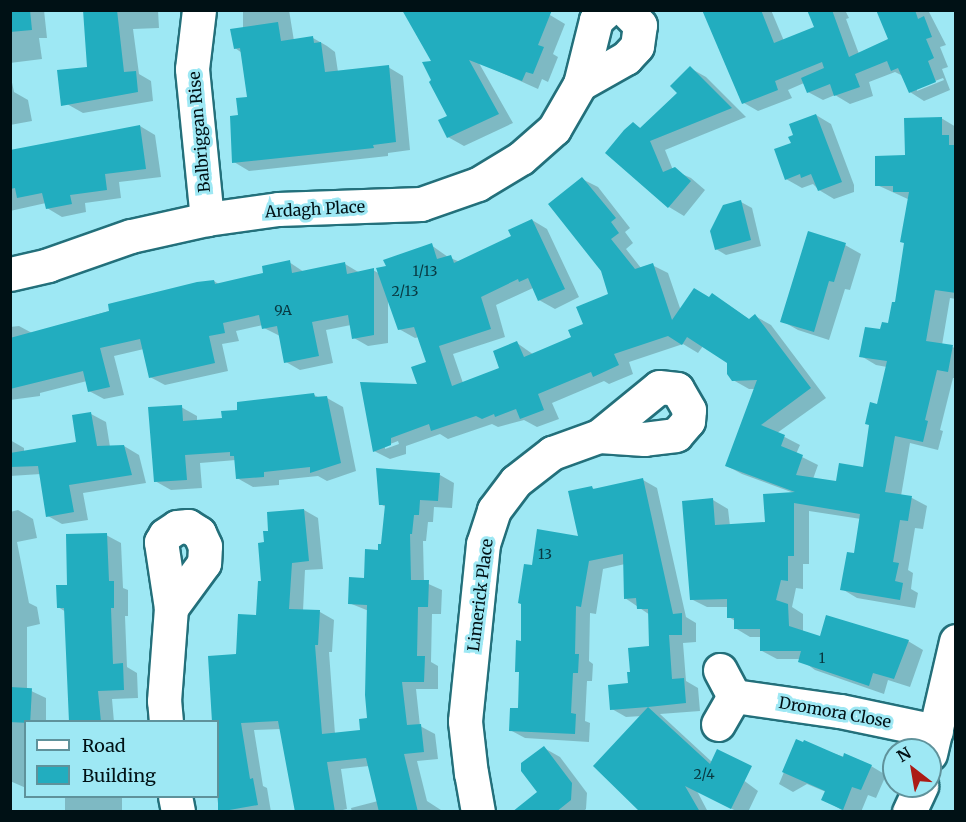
<!DOCTYPE html>
<html>
<head>
<meta charset="utf-8">
<style>
  body { margin:0 }
  #map { position:relative; width:966px; height:822px; overflow:hidden; background:#9ee8f4; font-family:Merriweather,serif }
  div>[style] { position:absolute }
  .shadow>* { inset:0; background:#0003; transform-origin:0 0 }
  .building>* { inset:0; background:#22adbf; transform-origin:0 0 }
  .roads { filter:drop-shadow(2px 0 #23707b) drop-shadow(-2px 0 #23707b) drop-shadow(0 2px #23707b) drop-shadow(0 -2px #23707b) }
  .minor>* { height:33px; margin:-16.5px; padding:0 16.5px; transform-origin:16.5px; border-radius:16.5px; background:#fff }
  span { translate:-50% -50%; white-space:nowrap; text-align:center; line-height:1.15; -webkit-text-stroke:6px #9ee8f4; paint-order:stroke }
  .number-label { font-size:14px; color:#083840 }
  .number-label span { -webkit-text-stroke-width:0 }
  .street-label { font-size:16px; color:#001115 }
  .frame { position:absolute; inset:0; border:12px solid #001115; pointer-events:none }
  .legend { position:absolute; left:24px; top:720px; width:195px; height:78px; box-sizing:border-box; background:#9ee8f4; border:2px solid #5f929b; margin:0; padding:8px 10px; list-style:none; font-size:18px; color:#001115 }
  .legend li { display:flex; align-items:center; gap:12px; height:30px }
  .legend b { width:30px; border:2px solid #5f929b }
  .north { position:absolute; left:882px; top:738px; width:60px; height:60px; box-sizing:border-box; background:#9ee8f4; border:2px solid #5f929b; border-radius:50%; rotate:329deg; font-size:16px; font-weight:700; line-height:24px; text-align:center; color:#001115 }
  .north::after { content:''; display:block; margin:auto; width:21px; height:27px; background:#ac1b15; clip-path:polygon(50% 0,100% 100%,50% 72%,0 100%) }
</style>
</head>
<body>
<div id="map">
  <div class="shadow">
    <i style="clip-path:polygon(10px 10px,44px 10px,47px 38px,39px 38px,42px 59px,10px 63px)"></i>
    <i style="clip-path:polygon(85px 10px,158px 10px,159px 28px,133px 29px,139px 74px,151px 81px,153px 101px,83px 113px,67px 104px,88px 68px)"></i>
    <i style="clip-path:polygon(243px 10px,289px 10px,294px 41px,313px 38px,327px 46px,335px 52px,338px 72px,388px 67px,403px 76px,410px 150px,388px 153px,388px 156px,249px 171px,234px 162px,240px 116px,249px 98px,242px 53px,235px 48px,243px 29px)"></i>
    <i style="clip-path:polygon(evenodd,704px 10px,771px 10px,784px 41px,816px 28px,808px 10px,849px 10px,846px 12px,849px 18px,846px 19px,859px 54px,890px 40px,878px 10px,928px 10px,946px 45px,940px 47px,948px 67px,942px 69px,950px 90px,924px 101px,910px 92px,903px 76px,895px 72px,869px 82px,873px 96px,850px 104px,835px 95px,823px 100px,808px 92px,804px 83px,788px 90px,792px 98px,758px 111px,744px 103px,704px 10px,943px 78px,944px 80px,917px 91px,917px 88px,943px 78px)"></i>
    <i style="clip-path:polygon(550px 15px,565px 24px,553px 54px,558px 57px,548px 82px,542px 79px,538px 89px,482px 64px)"></i>
    <i style="clip-path:polygon(459px 28px,513px 123px,464px 146px,448px 137px,449px 116px,434px 63px)"></i>
    <i style="clip-path:polygon(690px 68px,706px 77px,746px 117px,665px 150px,673px 170px,691px 178px,705px 190px,684px 216px,669px 207px,633px 124px,642px 129px,679px 93px)"></i>
    <i style="clip-path:polygon(10px 73px,14px 92px,28px 100px,32px 121px,10px 125px)"></i>
    <i style="clip-path:polygon(816px 115px,831px 124px,854px 185px,854px 192px,834px 199px,819px 190px,813px 184px,802px 188px,786px 179px,793px 144px)"></i>
    <i style="clip-path:polygon(941px 118px,956px 127px,956px 203px,910px 200px,877px 185px)"></i>
    <i style="clip-path:polygon(140px 126px,155px 135px,161px 177px,119px 182px,121px 198px,85px 203px,86px 212px,62px 217px,47px 208px,46px 203px,10px 211px,10px 152px)"></i>
    <i style="clip-path:polygon(evenodd,582px 179px,598px 187px,630px 228px,625px 232px,633px 243px,626px 249px,641px 268px,652px 265px,668px 273px,681px 311px,710px 298px,727px 304px,750px 320px,755px 316px,771px 325px,826px 398px,777px 433px,800px 445px,796px 454px,818px 465px,813px 479px,837px 483px,864px 469px,887px 367px,876px 365px,861px 356px,881px 331px,890px 325px,896px 304px,956px 228px,956px 299px,950px 298px,942px 345px,956px 348px,956px 378px,953px 378px,940px 430px,943px 431px,938px 450px,910px 443px,901px 496px,912px 498px,927px 506px,923px 529px,915px 528px,908px 570px,913px 573px,911px 589px,918px 593px,915px 608px,857px 598px,842px 589px,855px 555px,861px 519px,809px 511px,809px 564px,803px 564px,803px 589px,796px 588px,792px 607px,803px 614px,803px 632px,821px 637px,908px 641px,923px 650px,910px 687px,888px 680px,884px 694px,815px 670px,800px 659px,777px 659px,762px 651px,762px 637px,750px 637px,735px 628px,735px 621px,729px 617px,729px 607px,707px 607px,691px 599px,713px 500px,728px 509px,730px 526px,767px 523px,794px 493px,742px 474px,727px 466px,756px 389px,749px 389px,733px 380px,729px 363px,703px 346px,698px 353px,683px 344px,629px 362px,633px 374px,609px 384px,604px 381px,552px 403px,559px 419px,537px 427px,524px 420px,498px 427px,492px 424px,448px 439px,440px 434px,406px 446px,406px 454px,390px 459px,374px 451px,419px 386px,427px 363px,419px 337px,415px 338px,399px 329px,388px 297px,388px 343px,368px 346px,354px 338px,351px 325px,326px 330px,333px 363px,300px 370px,286px 362px,280px 336px,264px 328px,263px 325px,236px 331px,239px 341px,222px 344px,228px 371px,165px 385px,150px 377px,144px 349px,114px 356px,124px 395px,104px 399px,89px 391px,87px 381px,40px 393px,40px 396px,10px 400px,10px 327px,19px 326px,32px 333px,214px 281px,220px 285px,265px 274px,289px 262px,304px 272px,345px 264px,360px 273px,373px 270px,380px 274px,431px 245px,448px 257px,460px 262px,513px 237px,532px 220px,547px 229px,579px 297px,555px 309px,539px 300px,533px 288px,496px 305px,505px 337px,453px 354px,463px 383px,501px 369px,517px 343px,534px 355px,573px 338px,610px 295px,582px 179px,398px 441px,399px 444px,385px 449px,385px 446px,398px 441px)"></i>
    <i style="clip-path:polygon(741px 202px,752px 208px,761px 246px,726px 255px,716px 249px)"></i>
    <i style="clip-path:polygon(845px 245px,861px 254px,850px 290px,845px 289px,829px 340px,798px 330px,782px 321px)"></i>
    <i style="clip-path:polygon(314px 395px,320px 398px,327px 398px,343px 407px,356px 471px,327px 481px,318px 476px,279px 480px,279px 485px,253px 487px,237px 478px,236px 460px,200px 463px,202px 488px,171px 490px,155px 481px,181px 407px,197px 416px,197px 422px,223px 420px,239px 411px)"></i>
    <i style="clip-path:polygon(91px 414px,106px 422px,110px 447px,124px 446px,139px 455px,146px 483px,83px 493px,88px 520px,62px 524px,48px 516px,41px 474px,10px 476px,10px 440px,24px 448px,24px 452px,78px 443px)"></i>
    <i style="clip-path:polygon(440px 475px,454px 483px,452px 508px,434px 507px,433px 522px,428px 522px,426px 541px,423px 541px,424px 582px,442px 590px,441px 614px,432px 614px,431px 662px,438px 666px,438px 689px,416px 689px,420px 726px,435px 734px,438px 759px,417px 761px,427px 801px,444px 812px,352px 812px,351px 808px,378px 801px,369px 766px,341px 769px,347px 809px,334px 812px,281px 729px,254px 730px,263px 786px,267px 788px,271px 812px,219px 811px,217px 796px,218px 722px,237px 655px,257px 617px,266px 544px,270px 532px,304px 510px,318px 518px,323px 569px,305px 570px,303px 611px,320px 612px,334px 620px,332px 652px,329px 652px,335px 734px,361px 731px,369px 719px,369px 611px,349px 603px,365px 580px,383px 546px,386px 507px,380px 504px)"></i>
    <i style="clip-path:polygon(643px 480px,657px 488px,686px 617px,696px 623px,696px 642px,683px 643px,686px 681px,698px 688px,700px 711px,660px 714px,712px 762px,727px 768px,758px 791px,748px 812px,738px 812px,697px 791px,708px 812px,642px 812px,642px 716px,626px 717px,612px 709px,651px 647px,650px 615px,625px 598px,625px 564px,603px 569px,596px 614px,590px 613px,589px 661px,593px 664px,592px 681px,587px 681px,585px 721px,590px 723px,589px 742px,525px 738px,510px 730px,519px 710px,521px 673px,517px 671px,533px 567px,580px 537px,592px 488px,596px 490px)"></i>
    <i style="clip-path:polygon(18px 510px,33px 519px,37px 538px,17px 542px,29px 603px,37px 607px,40px 624px,27px 627px,27px 689px,46px 698px,46px 722px,26px 722px,26px 788px,10px 781px,10px 512px)"></i>
    <i style="clip-path:polygon(106px 535px,121px 543px,123px 588px,128px 590px,128px 616px,125px 616px,127px 667px,137px 673px,138px 698px,112px 699px,114px 722px,70px 722px,66px 612px,58px 607px,68px 586px)"></i>
    <i style="clip-path:polygon(797px 741px,871px 766px,886px 775px,876px 798px,868px 795px,861px 812px,845px 812px,823px 799px,826px 792px,807px 784px,793px 792px,779px 784px)"></i>
    <i style="clip-path:polygon(544px 748px,560px 757px,587px 793px,586px 809px,583px 812px,518px 812px,539px 792px)"></i>
    <i style="left:65px;top:796px;width:57px;height:16px"></i>
  </div>
  <div class="building">
    <i style="clip-path:polygon(10px 10px,30px 10px,32px 30px,10px 32px)"></i>
    <i style="clip-path:polygon(83px 10px,117px 10px,124px 72px,136px 71px,138px 92px,61px 106px,57px 70px,87px 67px)"></i>
    <i style="clip-path:polygon(402px 10px,552px 10px,538px 45px,544px 47px,533px 74px,526px 72px,522px 81px,469px 60px,499px 114px,447px 138px,438px 120px,447px 116px,429px 82px,431px 80px,422px 62px,431px 61px)"></i>
    <i style="clip-path:polygon(702px 10px,761px 10px,774px 43px,814px 27px,807px 10px,832px 10px,849px 57px,888px 39px,876px 10px,915px 10px,918px 19px,924px 16px,932px 37px,926px 39px,934px 58px,928px 61px,936px 82px,909px 93px,898px 68px,891px 71px,887px 61px,855px 74px,860px 87px,834px 96px,830px 84px,807px 93px,801px 78px,824px 68px,822px 62px,775px 81px,778px 90px,742px 104px)"></i>
    <i style="clip-path:polygon(278px 22px,281px 41px,313px 36px,314px 43px,321px 42px,325px 72px,389px 65px,396px 142px,373px 145px,374px 148px,232px 163px,230px 116px,238px 115px,236px 98px,247px 97px,240px 48px,234px 49px,230px 29px)"></i>
    <i style="clip-path:polygon(690px 66px,732px 108px,650px 141px,663px 172px,675px 167px,691px 181px,668px 208px,605px 153px,624px 130px,633px 122px,640px 128px,677px 93px,670px 86px)"></i>
    <i style="clip-path:polygon(816px 114px,842px 182px,818px 191px,811px 174px,801px 178px,800px 174px,785px 180px,774px 149px,791px 143px,788px 137px,793px 135px,789px 124px)"></i>
    <i style="clip-path:polygon(942px 117px,942px 135px,949px 135px,949px 145px,954px 145px,956px 167px,956px 293px,935px 290px,926px 341px,953px 345px,948px 372px,937px 370px,925px 420px,928px 421px,923px 442px,895px 436px,885px 492px,912px 496px,908px 521px,900px 520px,893px 562px,899px 563px,895px 581px,903px 583px,900px 600px,840px 590px,847px 552px,854px 553px,860px 514px,794px 503px,794px 556px,788px 556px,788px 581px,781px 580px,776px 600px,788px 604px,789px 626px,820px 636px,826px 615px,909px 640px,894px 679px,873px 673px,869px 686px,798px 662px,801px 651px,760px 651px,760px 629px,734px 629px,734px 618px,727px 618px,727px 599px,690px 600px,682px 501px,713px 498px,715px 525px,765px 522px,763px 494px,795px 492px,725px 466px,757px 380px,732px 381px,727px 374px,727px 363px,687px 337px,682px 345px,668px 336px,614px 354px,619px 365px,593px 377px,591px 372px,538px 394px,544px 410px,520px 419px,516px 409px,495px 417px,494px 414px,482px 419px,476px 416px,431px 431px,429px 424px,391px 438px,391px 445px,373px 452px,360px 382px,417px 384px,411px 367px,426px 362px,414px 327px,398px 330px,376px 268px,386px 266px,383px 260px,432px 243px,437px 259px,451px 255px,454px 263px,511px 236px,508px 230px,532px 219px,565px 289px,538px 301px,528px 278px,519px 282px,518px 279px,481px 297px,491px 329px,439px 346px,452px 386px,499px 368px,493px 351px,517px 341px,524px 357px,571px 337px,568px 330px,583px 324px,576px 307px,608px 294px,601px 271px,548px 204px,582px 177px,616px 218px,611px 222px,619px 233px,611px 239px,635px 269px,653px 263px,672px 320px,694px 288px,709px 297px,712px 293px,749px 319px,755px 314px,811px 388px,761px 425px,785px 435px,781px 446px,803px 455px,796px 475px,836px 481px,839px 463px,863px 467px,869px 425px,865px 424px,870px 402px,877px 404px,887px 361px,859px 357px,865px 327px,880px 329px,882px 322px,888px 323px,892px 302px,895px 302px,904px 243px,900px 242px,909px 192px,893px 192px,893px 186px,875px 186px,875px 156px,905px 155px,904px 118px)"></i>
    <i style="clip-path:polygon(140px 125px,146px 169px,105px 174px,107px 190px,70px 195px,72px 204px,46px 209px,42px 193px,17px 198px,15px 188px,10px 189px,10px 150px)"></i>
    <i style="clip-path:polygon(741px 200px,751px 240px,715px 250px,710px 231px,723px 205px)"></i>
    <i style="clip-path:polygon(808px 231px,846px 243px,834px 282px,829px 281px,814px 332px,780px 322px)"></i>
    <i style="clip-path:polygon(290px 260px,292px 273px,345px 262px,347px 274px,374px 268px,374px 335px,352px 339px,348px 315px,312px 322px,319px 356px,284px 363px,277px 326px,262px 329px,259px 315px,223px 323px,225px 333px,209px 336px,215px 363px,149px 378px,140px 339px,100px 348px,110px 387px,88px 392px,83px 371px,10px 389px,10px 338px,109px 311px,108px 304px,197px 282px,214px 280px,215px 284px,263px 273px,262px 266px)"></i>
    <i style="clip-path:polygon(314px 393px,315px 397px,327px 396px,341px 463px,310px 473px,310px 467px,264px 472px,264px 477px,236px 479px,234px 456px,230px 456px,230px 452px,185px 455px,187px 480px,154px 482px,148px 407px,182px 405px,183px 421px,222px 418px,221px 411px,237px 410px,237px 402px)"></i>
    <i style="clip-path:polygon(91px 412px,97px 446px,124px 445px,132px 475px,69px 485px,74px 512px,46px 517px,38px 466px,10px 467px,10px 453px,76px 442px,72px 415px)"></i>
    <i style="clip-path:polygon(376px 468px,440px 473px,438px 501px,420px 500px,419px 515px,414px 515px,412px 534px,410px 534px,411px 580px,429px 580px,428px 607px,418px 607px,417px 656px,425px 656px,424px 682px,402px 682px,407px 725px,421px 724px,424px 752px,404px 754px,418px 812px,379px 812px,366px 758px,327px 762px,335px 812px,295px 812px,278px 721px,241px 723px,250px 779px,253px 778px,258px 805px,218px 812px,218px 722px,212px 722px,208px 656px,236px 654px,238px 614px,256px 615px,258px 581px,261px 581px,258px 543px,264px 542px,263px 531px,268px 531px,267px 512px,304px 509px,309px 561px,292px 563px,289px 609px,320px 610px,318px 645px,315px 645px,322px 734px,360px 730px,359px 719px,367px 718px,365px 695px,367px 605px,348px 604px,349px 577px,364px 578px,365px 549px,378px 550px,378px 544px,381px 544px,385px 505px,379px 505px)"></i>
    <i style="clip-path:polygon(643px 478px,673px 614px,682px 613px,682px 635px,669px 635px,672px 679px,684px 678px,686px 703px,648px 707px,710px 764px,717px 749px,752px 766px,731px 809px,685px 786px,700px 812px,640px 812px,593px 766px,648px 707px,610px 710px,608px 685px,628px 683px,627px 672px,630px 672px,628px 648px,649px 646px,648px 609px,637px 609px,636px 598px,624px 599px,623px 554px,589px 561px,581px 607px,576px 606px,575px 654px,579px 654px,578px 673px,573px 673px,571px 713px,576px 714px,575px 734px,509px 731px,510px 708px,518px 708px,519px 672px,515px 672px,516px 640px,521px 641px,521px 604px,518px 603px,524px 564px,532px 565px,537px 529px,578px 536px,568px 491px,592px 486px,593px 489px)"></i>
    <i style="clip-path:polygon(107px 533px,109px 581px,114px 581px,114px 608px,111px 608px,113px 664px,123px 663px,124px 690px,98px 691px,101px 722px,69px 722px,64px 608px,57px 608px,56px 585px,67px 585px,66px 534px)"></i>
    <i style="left:10px;top:687px;width:22px;height:35px;rotate:3deg"></i>
    <i style="clip-path:polygon(796px 739px,803px 742px,804px 740px,843px 757px,844px 753px,872px 765px,861px 790px,852px 787px,843px 810px,821px 800px,825px 791px,782px 772px)"></i>
    <i style="clip-path:polygon(544px 746px,572px 783px,571px 800px,556px 812px,512px 812px,537px 792px,521px 771px,521px 763px)"></i>
  </div>
  <div class="roads">
    <div class="minor">
      <i style="left:199px;top:10px;width:59px;rotate:96.8deg"></i>
      <i style="left:192px;top:69px;width:151px;rotate:84.3deg"></i>
      <i style="left:580px;top:84px;width:53px;rotate:-29.5deg"></i>
      <i style="left:626px;top:58px;width:16px;rotate:-47deg"></i>
      <i style="left:637px;top:46px;width:21px;rotate:-82deg"></i>
      <i style="left:640px;top:25px;width:21px;rotate:-135deg"></i>
      <i style="left:10px;top:274px;width:39px;rotate:-13deg"></i>
      <i style="left:48px;top:265px;width:88px;rotate:-19.3deg"></i>
      <i style="left:131px;top:236px;width:78px;rotate:-12.6deg"></i>
      <i style="left:207px;top:219px;width:72px;rotate:-8deg"></i>
      <i style="left:278px;top:209px;width:143px;rotate:-2deg"></i>
      <i style="left:421px;top:204px;width:60px;rotate:-19.3deg"></i>
      <i style="left:478px;top:184px;width:50px;rotate:-31.2deg"></i>
      <i style="left:521px;top:158px;width:44px;rotate:-41.3deg"></i>
      <i style="left:554px;top:129px;width:52px;rotate:-60deg"></i>
      <i style="left:580px;top:84px;width:66px;rotate:-76deg"></i>
      <i style="left:596px;top:20px;width:15px;rotate:-42deg"></i>
      <i style="left:720px;top:670px;width:30px;rotate:62deg"></i>
      <i style="left:734px;top:696px;width:107px;rotate:8.1deg"></i>
      <i style="left:840px;top:711px;width:98px;rotate:11.8deg"></i>
      <i style="left:166px;top:722px;width:21px;rotate:-95deg"></i>
      <i style="left:164px;top:701px;width:93px;rotate:-85.7deg"></i>
      <i style="left:171px;top:608px;width:67px;rotate:-98.6deg"></i>
      <i style="left:161px;top:542px;width:8px;rotate:-60deg"></i>
      <i style="left:165px;top:535px;width:14px;rotate:-34deg"></i>
      <i style="left:177px;top:527px;width:11px;rotate:-5deg"></i>
      <i style="left:188px;top:526px;width:13px;rotate:32deg"></i>
      <i style="left:199px;top:533px;width:14px;rotate:65deg"></i>
      <i style="left:205px;top:546px;width:17px;rotate:93deg"></i>
      <i style="left:204px;top:563px;width:56px;rotate:126.3deg"></i>
      <i style="left:718px;top:724px;width:32px;rotate:-60deg"></i>
      <i style="left:930px;top:754px;width:116px;rotate:-77deg"></i>
      <i style="left:175px;top:796px;width:16px;rotate:79deg"></i>
      <i style="left:478px;top:812px;width:39px;rotate:-100deg"></i>
      <i style="left:471px;top:774px;width:53px;rotate:-96.5deg"></i>
      <i style="left:465px;top:721px;width:178px;rotate:-84.2deg"></i>
      <i style="left:483px;top:544px;width:36px;rotate:-72deg"></i>
      <i style="left:494px;top:510px;width:36px;rotate:-53deg"></i>
      <i style="left:516px;top:481px;width:46px;rotate:-37.9deg"></i>
      <i style="left:552px;top:453px;width:50px;rotate:-19.9deg"></i>
      <i style="left:599px;top:436px;width:77px;rotate:-39.2deg"></i>
      <i style="left:659px;top:387px;width:18px;rotate:6deg"></i>
      <i style="left:677px;top:389px;width:24px;rotate:60deg"></i>
      <i style="left:689px;top:410px;width:11px;rotate:95deg"></i>
      <i style="left:688px;top:421px;width:18px;rotate:131deg"></i>
      <i style="left:676px;top:435px;width:32px;rotate:173deg"></i>
      <i style="left:644px;top:439px;width:45px;rotate:-176.2deg"></i>
      <i style="left:909px;top:812px;width:29px;rotate:-65deg"></i>
    </div>
  </div>
  <div class="number-label">
    <span style="left:425px;top:271px">1/13</span>
    <span style="left:405px;top:291px">2/13</span>
    <span style="left:283px;top:310px">9A</span>
    <span style="left:545px;top:554px">13</span>
    <span style="left:822px;top:658px">1</span>
    <span style="left:704px;top:774px">2/4</span>
  </div>
  <div class="street-label">
    <span style="left:199px;top:132px;rotate:-95deg">Balbriggan Rise</span>
    <span style="left:315px;top:209px;rotate:-3deg">Ardagh Place</span>
    <span style="left:480px;top:595px;rotate:-83deg">Limerick Place</span>
    <span style="left:835px;top:712px;rotate:10deg">Dromora Close</span>
  </div>
  <div class="frame"></div>
  <ul class="legend">
  <li><b style="height:8px;background:#fff"></b>Road</li>
  <li><b style="height:16px;background:#22adbf"></b>Building</li>
  </ul>
  <div class="north">N</div>
</div>
</body>
</html>
